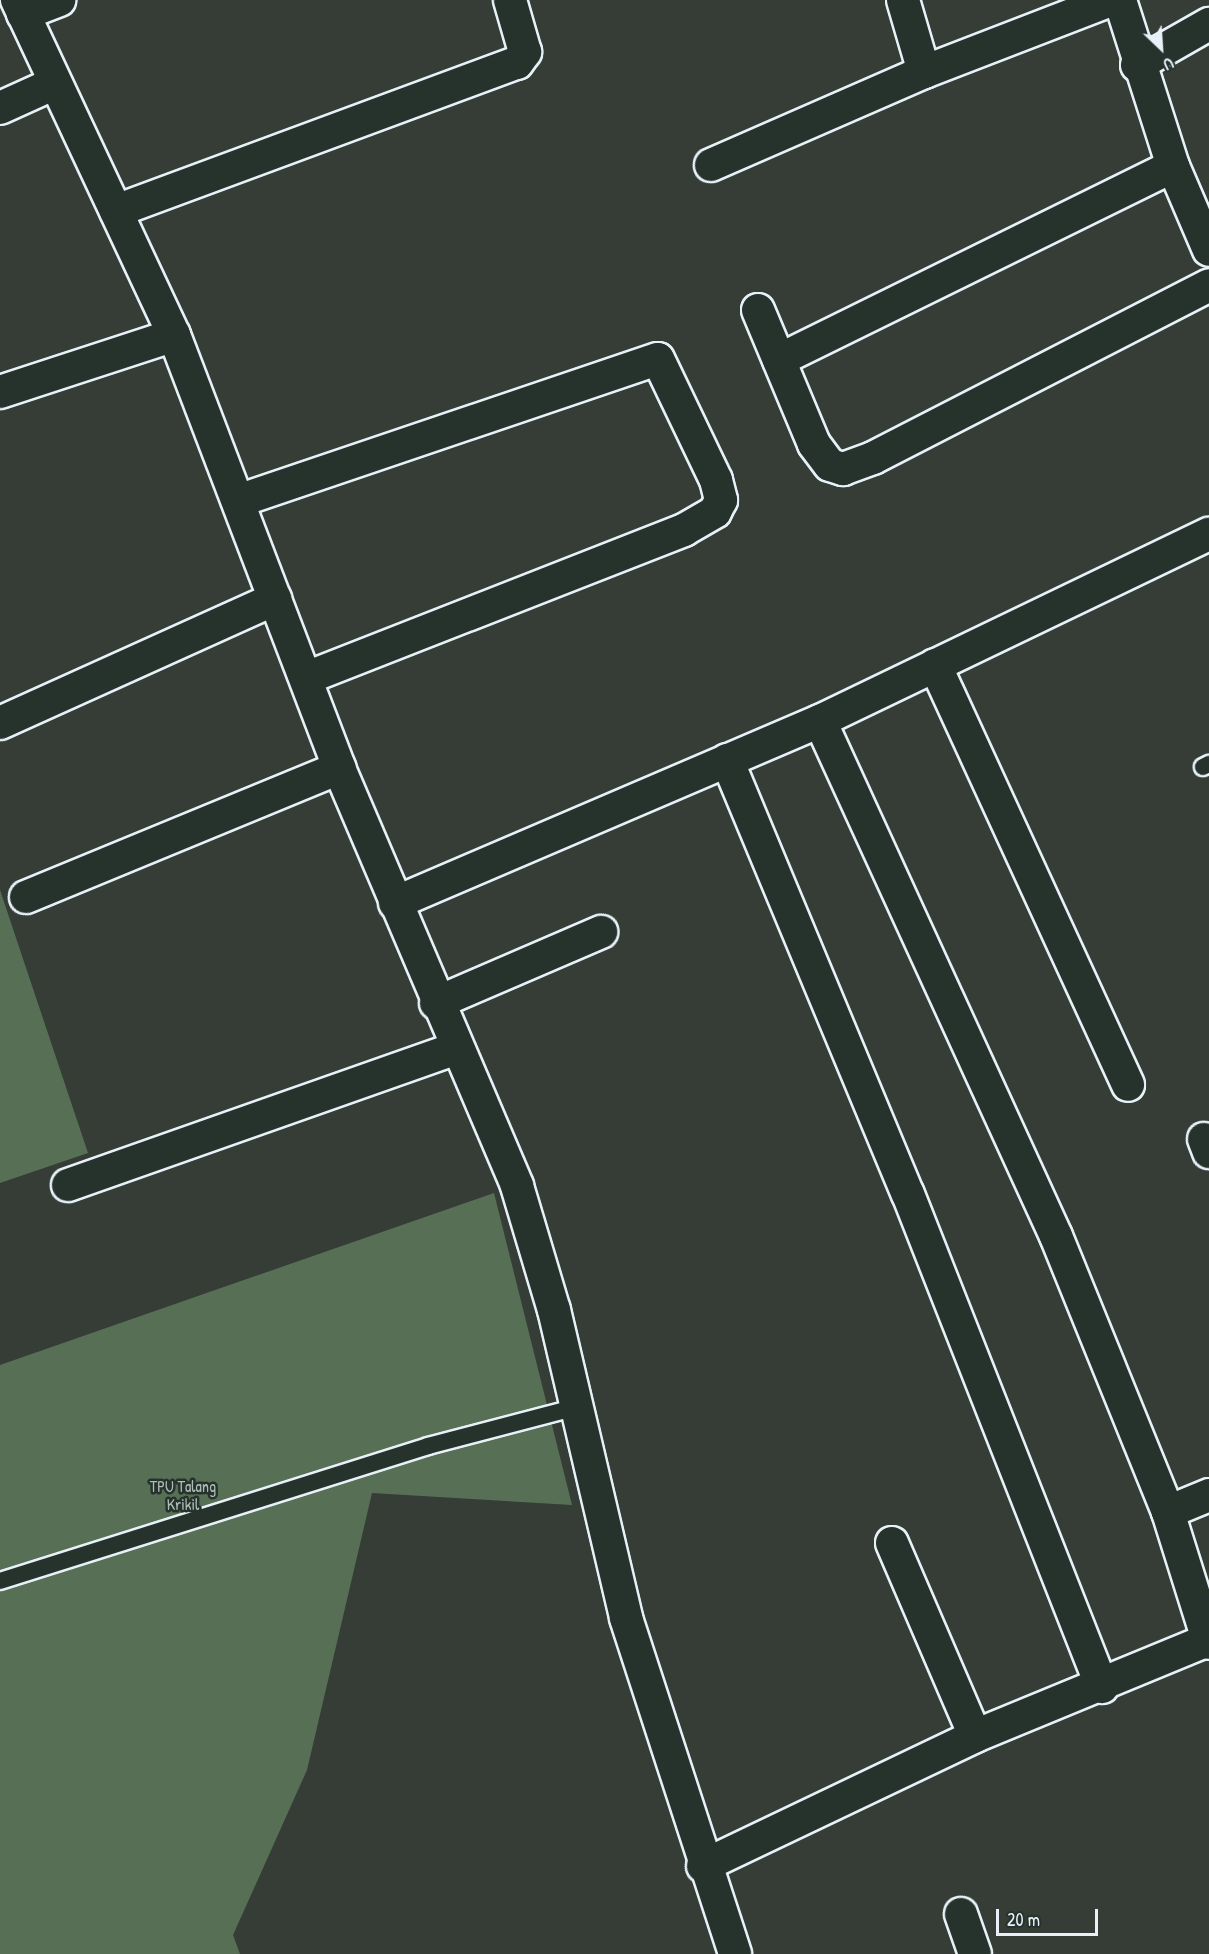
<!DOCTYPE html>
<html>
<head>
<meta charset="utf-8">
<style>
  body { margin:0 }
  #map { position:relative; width:1209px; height:1954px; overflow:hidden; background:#353d36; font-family:"Patrick Hand",sans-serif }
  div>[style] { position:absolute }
  .green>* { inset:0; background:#577055 }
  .roads { filter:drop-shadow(2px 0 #e8f1f8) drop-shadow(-2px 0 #e8f1f8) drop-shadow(0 2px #e8f1f8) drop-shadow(0 -2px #e8f1f8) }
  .service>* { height:16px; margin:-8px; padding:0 8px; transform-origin:8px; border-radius:8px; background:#26332d }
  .minor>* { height:32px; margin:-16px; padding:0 16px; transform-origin:16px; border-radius:16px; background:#26332d }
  span { translate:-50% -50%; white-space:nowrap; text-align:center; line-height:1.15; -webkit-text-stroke:5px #26332d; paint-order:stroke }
  .park-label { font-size:16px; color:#aebdb7 }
  .north { position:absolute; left:1131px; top:18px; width:60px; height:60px; -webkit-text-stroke:4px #26332d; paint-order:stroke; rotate:155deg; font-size:16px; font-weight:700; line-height:24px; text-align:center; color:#e8f1f8 }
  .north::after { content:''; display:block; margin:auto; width:21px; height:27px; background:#e8f1f8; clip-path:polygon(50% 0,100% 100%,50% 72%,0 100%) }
  .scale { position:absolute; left:996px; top:1909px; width:102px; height:27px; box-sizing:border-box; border:3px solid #e8f1f8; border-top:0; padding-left:8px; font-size:18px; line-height:21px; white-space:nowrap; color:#e8f1f8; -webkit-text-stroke:4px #26332d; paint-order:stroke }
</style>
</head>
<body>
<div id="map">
  <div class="green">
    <i style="clip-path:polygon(0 890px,88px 1153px,0 1183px)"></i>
    <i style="clip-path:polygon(494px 1193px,572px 1505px,372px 1493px,307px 1770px,233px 1935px,240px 1954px,0 1954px,0 1365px)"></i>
  </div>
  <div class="roads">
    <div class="service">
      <i style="left:1203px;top:767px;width:7px;rotate:-27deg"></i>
      <i style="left:0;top:1581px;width:449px;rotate:-17.5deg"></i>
      <i style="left:428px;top:1446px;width:150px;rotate:-14.7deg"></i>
    </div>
    <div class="minor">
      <i style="left:17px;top:0;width:370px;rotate:64.9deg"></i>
      <i style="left:174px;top:335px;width:463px;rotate:69.1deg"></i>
      <i style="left:339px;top:768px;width:454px;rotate:66.9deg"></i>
      <i style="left:517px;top:1186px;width:129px;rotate:73.4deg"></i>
      <i style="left:554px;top:1310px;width:316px;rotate:76.8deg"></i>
      <i style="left:626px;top:1618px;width:353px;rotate:72deg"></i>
      <i style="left:903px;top:0;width:75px;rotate:73.7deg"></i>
      <i style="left:924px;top:72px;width:200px;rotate:-21.1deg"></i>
      <i style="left:1120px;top:0;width:174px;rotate:72.3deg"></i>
      <i style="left:1173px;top:166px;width:91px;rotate:66.8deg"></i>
      <i style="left:23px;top:14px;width:39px;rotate:-21deg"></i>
      <i style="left:1137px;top:65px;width:83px;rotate:-29.7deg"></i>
      <i style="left:0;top:108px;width:60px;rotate:-24.4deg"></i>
      <i style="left:711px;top:165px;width:232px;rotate:-23.6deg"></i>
      <i style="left:116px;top:211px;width:427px;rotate:-20.3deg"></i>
      <i style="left:517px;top:63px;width:14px;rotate:-54deg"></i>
      <i style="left:525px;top:52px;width:54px;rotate:-106.1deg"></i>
      <i style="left:758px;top:310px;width:145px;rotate:67.3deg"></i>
      <i style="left:814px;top:444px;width:26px;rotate:53deg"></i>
      <i style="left:830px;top:465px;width:14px;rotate:17deg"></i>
      <i style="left:843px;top:469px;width:32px;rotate:-20deg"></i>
      <i style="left:873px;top:458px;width:378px;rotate:-27.2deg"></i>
      <i style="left:779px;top:360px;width:439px;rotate:-26.2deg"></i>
      <i style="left:0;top:392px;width:183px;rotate:-18.1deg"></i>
      <i style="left:238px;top:501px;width:443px;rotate:-18.7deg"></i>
      <i style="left:658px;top:359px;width:134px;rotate:64.4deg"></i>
      <i style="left:716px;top:480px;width:21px;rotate:76deg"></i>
      <i style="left:721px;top:500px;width:13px;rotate:117deg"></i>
      <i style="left:715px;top:512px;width:36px;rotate:150deg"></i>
      <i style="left:684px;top:530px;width:406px;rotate:158.6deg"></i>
      <i style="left:935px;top:665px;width:462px;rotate:65.3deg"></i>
      <i style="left:820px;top:721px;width:566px;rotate:65.38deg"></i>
      <i style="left:1056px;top:1236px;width:298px;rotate:67.9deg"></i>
      <i style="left:1168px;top:1512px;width:137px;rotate:72.6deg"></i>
      <i style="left:0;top:723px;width:302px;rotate:-24.3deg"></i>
      <i style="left:727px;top:760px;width:470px;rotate:67.4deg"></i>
      <i style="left:908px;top:1194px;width:530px;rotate:68.52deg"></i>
      <i style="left:26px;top:897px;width:339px;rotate:-22.4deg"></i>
      <i style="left:395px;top:903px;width:462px;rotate:-23.2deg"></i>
      <i style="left:820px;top:721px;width:432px;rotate:-25.7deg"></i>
      <i style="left:436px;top:1003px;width:180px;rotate:-23.3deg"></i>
      <i style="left:1204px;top:1139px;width:14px;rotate:69deg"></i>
      <i style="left:68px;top:1185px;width:410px;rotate:-19.4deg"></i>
      <i style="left:1168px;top:1512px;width:44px;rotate:-22.5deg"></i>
      <i style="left:892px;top:1543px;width:210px;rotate:66.7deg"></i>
      <i style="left:703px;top:1866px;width:301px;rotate:-25.5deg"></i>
      <i style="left:975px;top:1736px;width:252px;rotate:-22.4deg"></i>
      <i style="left:961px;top:1914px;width:42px;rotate:70.7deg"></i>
    </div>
  </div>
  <div class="park-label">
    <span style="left:183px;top:1495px">TPU Talang<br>Krikil</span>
  </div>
  <div class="north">U</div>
  <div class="scale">20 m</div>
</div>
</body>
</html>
